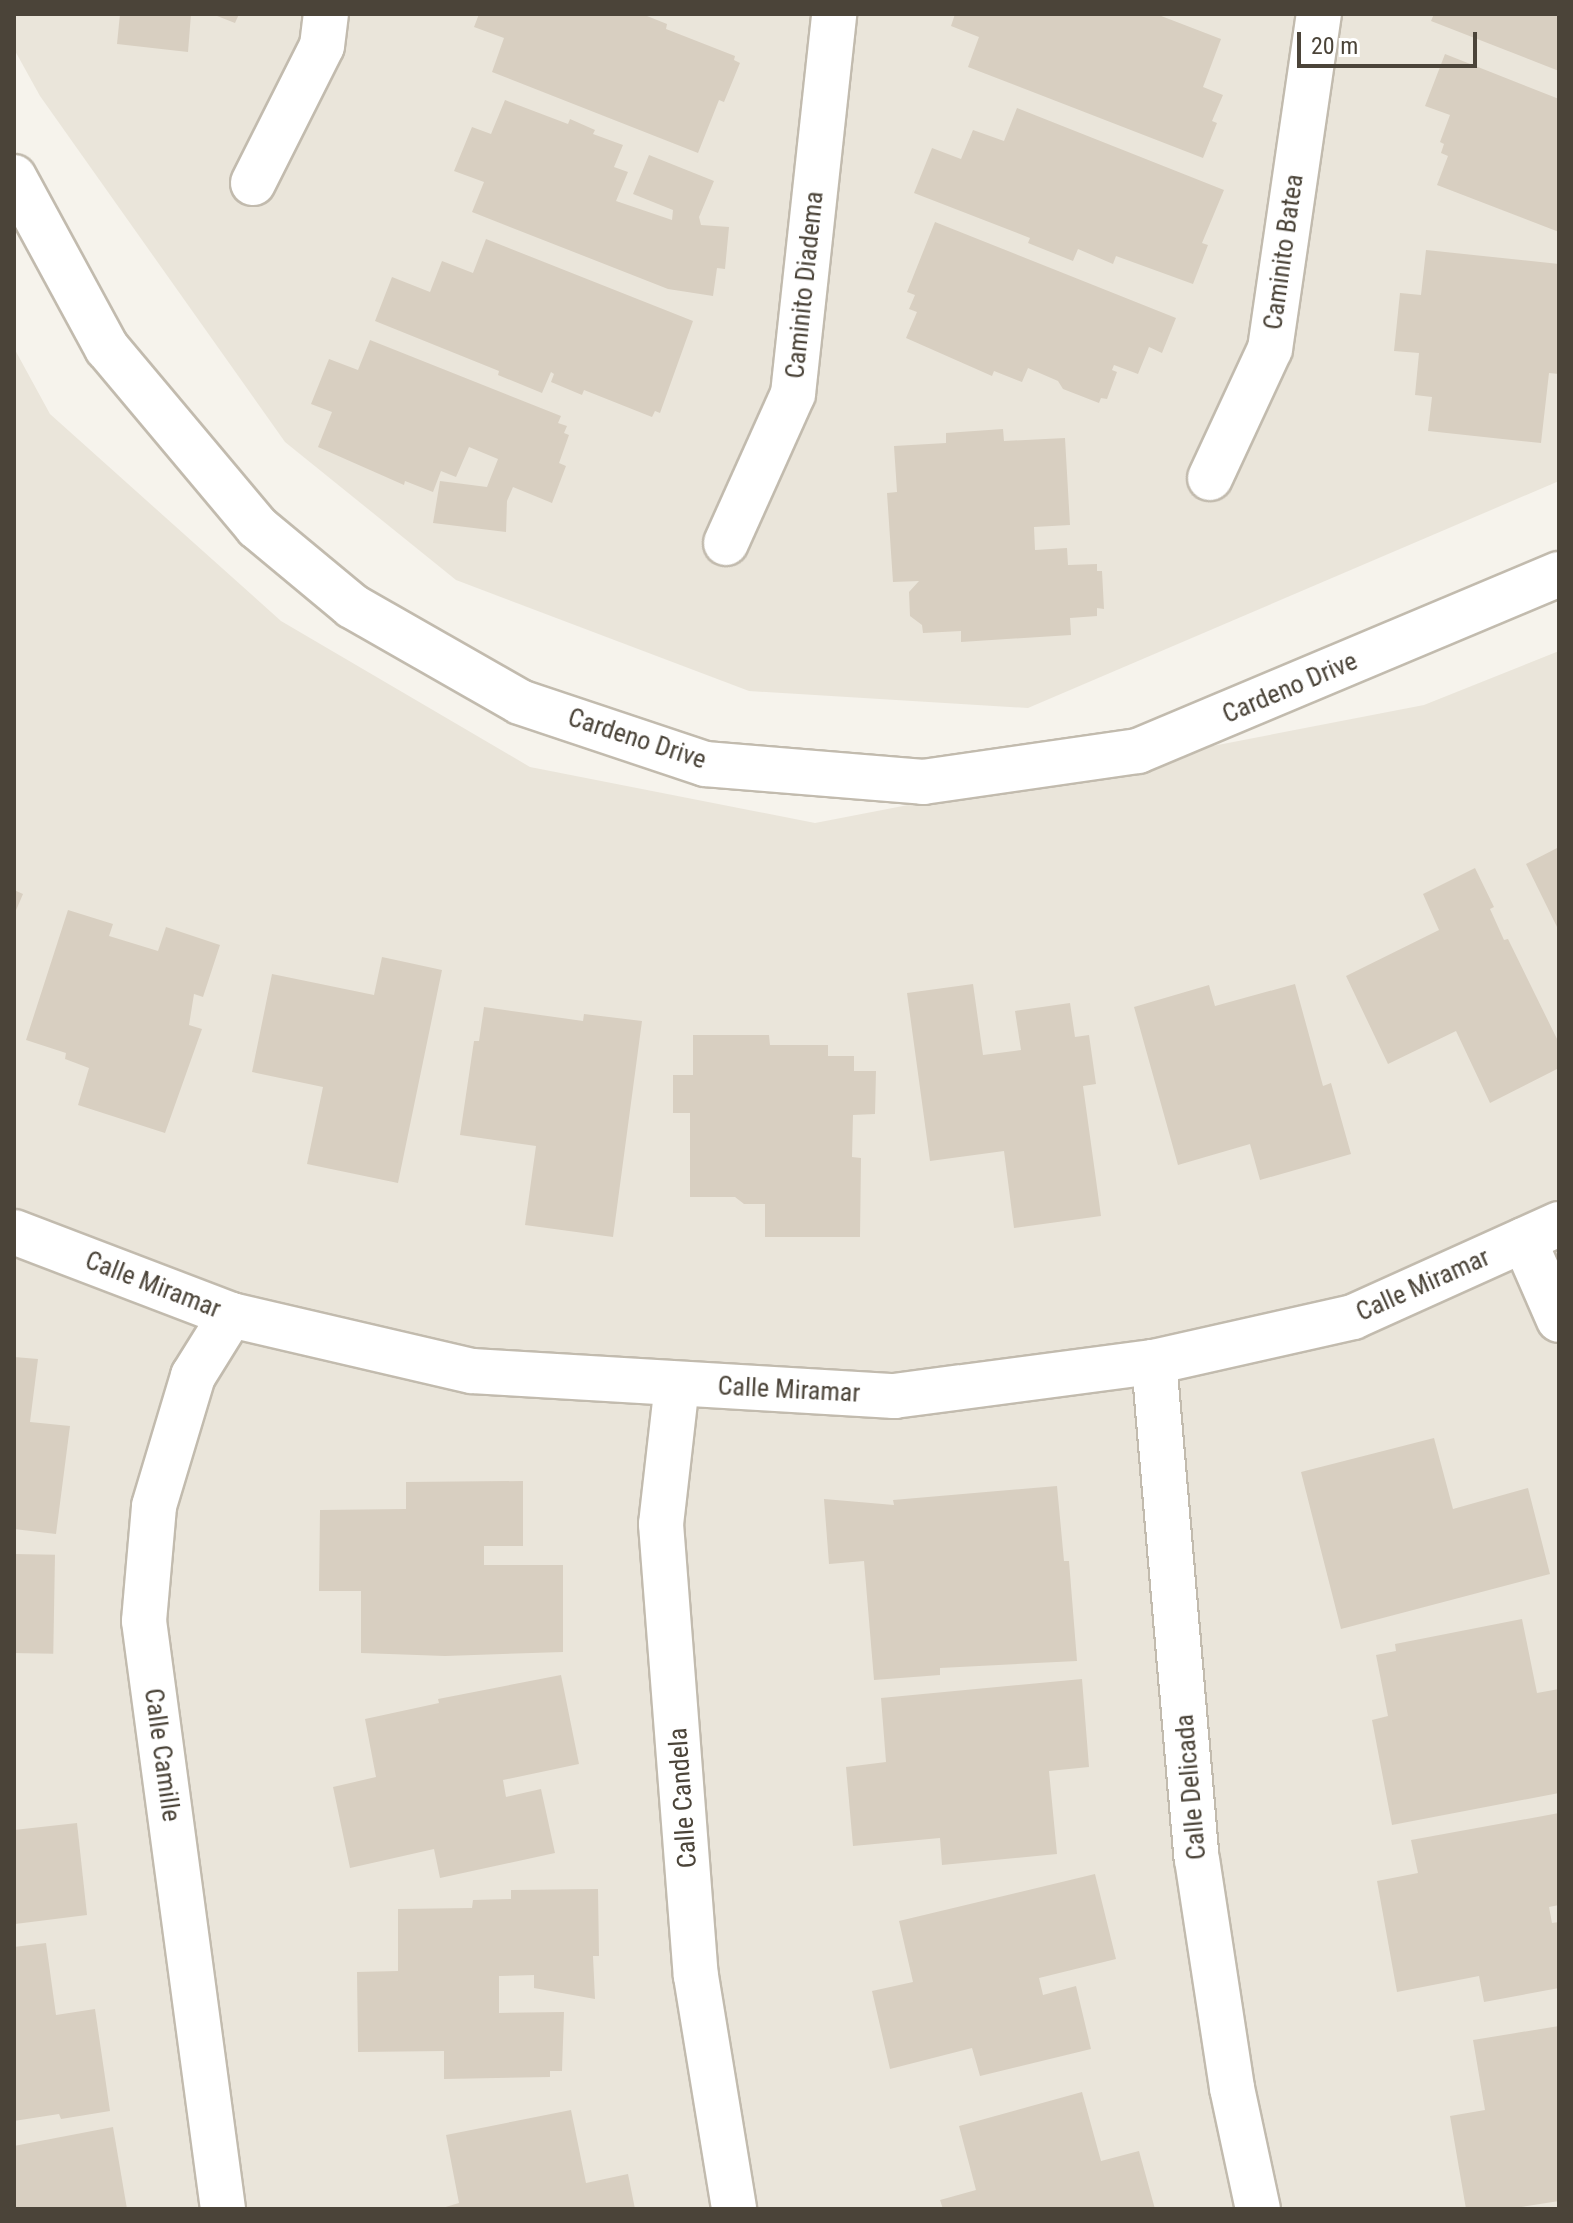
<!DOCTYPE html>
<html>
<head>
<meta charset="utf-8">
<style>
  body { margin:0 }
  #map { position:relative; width:1573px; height:2223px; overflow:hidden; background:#f6f3ec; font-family:"Roboto Condensed",sans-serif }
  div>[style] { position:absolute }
  .residential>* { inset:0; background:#eae5da }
  .building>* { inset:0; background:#d8cfc1; transform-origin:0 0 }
  .roads { filter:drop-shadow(2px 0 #c2bbae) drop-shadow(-2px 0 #c2bbae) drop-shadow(0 2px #c2bbae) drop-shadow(0 -2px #c2bbae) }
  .minor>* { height:44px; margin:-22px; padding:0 22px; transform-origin:22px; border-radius:22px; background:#fff }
  .tertiary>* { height:44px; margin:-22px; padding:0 22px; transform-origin:22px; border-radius:22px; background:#fff }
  span { translate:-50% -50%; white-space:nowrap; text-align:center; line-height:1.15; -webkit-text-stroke:6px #fff; paint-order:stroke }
  .street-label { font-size:26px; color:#4b4439 }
  .frame { position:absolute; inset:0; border:16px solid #4b4439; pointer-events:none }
  .scale { position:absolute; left:1297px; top:32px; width:180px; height:36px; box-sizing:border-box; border:4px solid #4b4439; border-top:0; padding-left:10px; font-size:24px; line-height:28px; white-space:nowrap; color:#4b4439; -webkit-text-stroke:6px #fff; paint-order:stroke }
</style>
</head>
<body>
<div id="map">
  <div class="residential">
    <i style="clip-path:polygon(14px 14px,1559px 14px,1559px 481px,1028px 708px,749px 691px,456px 580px,285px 442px,40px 96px,14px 49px)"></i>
    <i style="clip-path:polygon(14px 348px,50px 414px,281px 621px,530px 767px,815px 823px,1424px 705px,1559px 651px,1559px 2209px,14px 2209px)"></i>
  </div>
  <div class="building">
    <i style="clip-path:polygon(120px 14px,191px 14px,188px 52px,117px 44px)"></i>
    <i style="clip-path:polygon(212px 14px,239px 14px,235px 23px)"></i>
    <i style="clip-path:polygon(479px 14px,642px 14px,667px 24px,666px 29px,735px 56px,734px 60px,740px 63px,724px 102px,719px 100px,698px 153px,492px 72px,504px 38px,474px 27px)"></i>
    <i style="clip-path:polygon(955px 14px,1156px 14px,1221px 39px,1203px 87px,1223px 95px,1212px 121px,1217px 123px,1203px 158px,968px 67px,979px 37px,951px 26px)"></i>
    <i style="clip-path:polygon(1434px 14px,1559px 14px,1559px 71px,1431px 21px)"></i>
    <i style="clip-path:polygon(1445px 54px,1559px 99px,1559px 232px,1437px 185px,1448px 156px,1441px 153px,1444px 144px,1440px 142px,1450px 115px,1425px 106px)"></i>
    <i style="clip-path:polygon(505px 100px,568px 124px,570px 119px,595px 130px,593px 134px,623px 145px,614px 167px,628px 172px,616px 201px,672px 220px,673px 210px,633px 194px,649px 155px,714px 181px,699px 217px,701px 225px,729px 227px,725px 269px,717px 268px,713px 296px,668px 289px,472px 212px,484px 182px,454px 171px,472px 127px,491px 134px)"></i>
    <i style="clip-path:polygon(1017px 108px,1224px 190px,1202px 243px,1208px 245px,1193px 284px,1116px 256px,1113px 264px,1078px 249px,1073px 261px,1028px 243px,1030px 238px,914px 193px,932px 148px,961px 159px,973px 130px,1004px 141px)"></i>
    <i style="clip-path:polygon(935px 222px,1176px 318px,1162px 353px,1149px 347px,1138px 374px,1114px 365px,1112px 370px,1117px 372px,1107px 399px,1101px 398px,1099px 403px,1063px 389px,1058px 381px,1028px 368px,1022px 382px,994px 371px,992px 376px,906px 338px,917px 312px,909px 309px,915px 295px,907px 292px)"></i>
    <i style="clip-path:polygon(486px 239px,693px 321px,660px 413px,655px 411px,652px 417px,584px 390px,582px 395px,551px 382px,554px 374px,551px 372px,542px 393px,498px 375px,499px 371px,375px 321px,392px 277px,430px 292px,442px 261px,473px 273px)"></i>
    <i style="clip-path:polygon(1426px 250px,1559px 264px,1559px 374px,1549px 373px,1541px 443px,1428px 431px,1432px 397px,1415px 395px,1419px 353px,1394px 351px,1400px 293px,1421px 295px)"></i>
    <i style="clip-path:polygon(370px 340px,561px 416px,558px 423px,567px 426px,564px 433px,569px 435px,559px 463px,566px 466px,552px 503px,513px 487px,507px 501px,506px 532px,433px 523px,440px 481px,487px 487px,498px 459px,469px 447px,456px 477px,441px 471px,433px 492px,405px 481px,404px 485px,318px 447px,332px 412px,311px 404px,329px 359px,358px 370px)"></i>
    <i style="clip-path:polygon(1003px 429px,1004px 441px,1065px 438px,1070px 525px,1034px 527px,1035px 550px,1067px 548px,1068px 565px,1097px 564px,1097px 571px,1102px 571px,1104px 609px,1097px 608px,1097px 616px,1070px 618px,1071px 635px,961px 642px,961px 631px,923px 633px,922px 625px,910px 616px,909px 592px,919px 581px,893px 582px,887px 493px,897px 492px,894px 446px,946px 443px,946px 433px)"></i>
    <i style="clip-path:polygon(1559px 847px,1559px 931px,1526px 864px)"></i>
    <i style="clip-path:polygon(1475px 868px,1494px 907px,1490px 909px,1504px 940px,1508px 939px,1559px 1043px,1559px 1068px,1490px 1103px,1456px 1031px,1388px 1064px,1346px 976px,1439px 930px,1423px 894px)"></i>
    <i style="clip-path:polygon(14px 890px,23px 894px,14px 915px)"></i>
    <i style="clip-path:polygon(68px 910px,113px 924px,109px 936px,158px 951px,166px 927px,220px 945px,203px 997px,194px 994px,189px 1025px,202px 1029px,165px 1133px,78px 1105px,89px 1068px,65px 1059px,66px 1053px,26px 1040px)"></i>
    <i style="clip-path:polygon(382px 957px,442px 970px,398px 1183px,307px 1164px,323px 1087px,252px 1072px,272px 974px,374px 995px)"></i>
    <i style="clip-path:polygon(973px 984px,983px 1055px,1021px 1050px,1015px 1011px,1070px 1003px,1075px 1037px,1089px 1035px,1096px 1084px,1083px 1086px,1101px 1216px,1014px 1228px,1004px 1151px,930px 1161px,907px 993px)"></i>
    <i style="clip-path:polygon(1295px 984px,1323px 1086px,1331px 1083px,1351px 1154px,1260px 1180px,1250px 1144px,1178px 1165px,1134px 1007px,1209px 985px,1215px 1006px)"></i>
    <i style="clip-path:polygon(484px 1007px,583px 1021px,584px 1014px,642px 1021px,613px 1237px,525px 1225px,536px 1146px,460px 1135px,474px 1041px,479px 1041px)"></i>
    <i style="clip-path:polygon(693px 1035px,769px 1035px,770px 1045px,828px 1045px,828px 1056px,854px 1056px,854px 1071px,876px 1071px,875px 1114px,853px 1115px,852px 1157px,861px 1158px,860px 1237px,765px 1237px,765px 1204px,744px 1204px,735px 1197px,690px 1197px,690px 1113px,673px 1113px,673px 1075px,693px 1075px)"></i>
    <i style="clip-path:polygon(14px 1357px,38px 1359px,30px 1422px,70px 1426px,56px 1534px,14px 1529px)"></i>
    <i style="clip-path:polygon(1434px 1438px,1453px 1509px,1528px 1488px,1550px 1574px,1341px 1629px,1301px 1472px)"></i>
    <i style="clip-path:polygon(523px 1481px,523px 1546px,484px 1546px,484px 1565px,563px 1565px,563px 1652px,445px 1656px,361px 1653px,361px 1591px,319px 1591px,320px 1510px,406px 1509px,406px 1482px)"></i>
    <i style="clip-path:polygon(1057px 1486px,1064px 1561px,1069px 1561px,1077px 1661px,940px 1668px,940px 1675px,874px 1680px,864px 1561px,829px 1564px,824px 1499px,894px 1505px,893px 1500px)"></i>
    <i style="left:14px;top:1554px;width:41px;height:99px;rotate:1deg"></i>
    <i style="clip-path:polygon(1522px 1619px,1537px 1693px,1559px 1689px,1559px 1793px,1392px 1825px,1372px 1720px,1388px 1716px,1376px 1655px,1396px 1651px,1395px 1644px)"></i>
    <i style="clip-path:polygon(561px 1675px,579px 1764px,503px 1780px,506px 1797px,541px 1789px,555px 1853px,440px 1878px,434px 1849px,350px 1868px,333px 1787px,376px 1777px,365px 1719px,439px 1703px,438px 1699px)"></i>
    <i style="clip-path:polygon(1082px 1679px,1089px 1767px,1049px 1771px,1057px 1854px,942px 1865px,940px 1838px,853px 1846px,846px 1767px,886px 1762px,881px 1698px)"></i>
    <i style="clip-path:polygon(1559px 1813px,1559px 1905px,1549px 1907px,1552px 1923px,1559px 1922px,1559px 1988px,1484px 2002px,1479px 1976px,1397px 1992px,1377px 1881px,1418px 1873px,1411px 1840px)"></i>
    <i style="clip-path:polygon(77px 1823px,87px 1915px,15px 1924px,14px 1830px)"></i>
    <i style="clip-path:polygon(1095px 1874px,1116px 1959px,1039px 1978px,1043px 1995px,1076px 1986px,1091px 2049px,980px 2076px,972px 2048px,890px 2069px,872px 1991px,913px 1982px,899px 1921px)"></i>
    <i style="clip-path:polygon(598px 1889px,599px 1956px,593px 1956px,595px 1999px,534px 1988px,534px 1975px,499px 1976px,499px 2013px,564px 2012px,562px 2071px,550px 2071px,550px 2077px,444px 2079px,444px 2051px,358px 2052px,357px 1972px,398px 1971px,398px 1909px,472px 1908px,473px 1900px,511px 1899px,511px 1890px)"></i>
    <i style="clip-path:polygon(46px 1943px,56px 2015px,95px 2009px,110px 2111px,61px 2119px,59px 2114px,14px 2121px,14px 1947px)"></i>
    <i style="clip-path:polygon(1559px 2026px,1559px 2201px,1509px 2209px,1466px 2209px,1450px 2116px,1485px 2110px,1473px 2040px)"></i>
    <i style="clip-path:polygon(1082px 2092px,1101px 2161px,1139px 2151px,1155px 2209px,943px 2209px,940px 2200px,976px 2190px,959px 2126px)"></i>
    <i style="clip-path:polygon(571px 2110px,586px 2183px,628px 2174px,635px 2209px,439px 2209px,459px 2203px,446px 2135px)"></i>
    <i style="clip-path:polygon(113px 2127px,127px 2209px,14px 2209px,14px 2146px)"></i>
  </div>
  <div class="roads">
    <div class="minor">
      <i style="left:253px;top:183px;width:153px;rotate:-63.3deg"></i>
      <i style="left:322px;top:46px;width:32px;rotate:-83deg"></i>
      <i style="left:1210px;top:478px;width:142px;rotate:-65.1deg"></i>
      <i style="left:1270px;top:349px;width:339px;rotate:-81.7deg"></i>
      <i style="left:726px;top:543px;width:163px;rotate:-65.8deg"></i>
      <i style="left:793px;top:394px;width:382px;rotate:-83.8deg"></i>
      <i style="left:14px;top:1232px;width:232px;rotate:20.9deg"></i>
      <i style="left:231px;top:1315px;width:247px;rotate:13.1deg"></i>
      <i style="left:472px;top:1371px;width:423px;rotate:3.4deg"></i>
      <i style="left:894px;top:1396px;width:262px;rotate:-7.5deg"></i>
      <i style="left:1154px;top:1362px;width:204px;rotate:-12.7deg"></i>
      <i style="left:1353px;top:1317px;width:226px;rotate:-24.3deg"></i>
      <i style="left:1524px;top:1240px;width:87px;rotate:66.4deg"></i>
      <i style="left:1154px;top:1362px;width:499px;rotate:85.1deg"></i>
      <i style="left:1197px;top:1859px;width:232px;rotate:81.3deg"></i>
      <i style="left:1232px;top:2088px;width:124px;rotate:77.9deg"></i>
      <i style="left:677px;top:1384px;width:141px;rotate:96.5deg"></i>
      <i style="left:661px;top:1524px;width:453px;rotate:85.6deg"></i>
      <i style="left:696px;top:1976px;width:236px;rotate:80.7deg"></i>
      <i style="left:223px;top:2209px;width:593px;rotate:-97.65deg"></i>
      <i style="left:144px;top:1621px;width:115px;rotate:-85deg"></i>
      <i style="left:154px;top:1506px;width:136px;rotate:-73.3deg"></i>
      <i style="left:193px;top:1376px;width:72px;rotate:-58.1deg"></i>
    </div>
    <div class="tertiary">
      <i style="left:14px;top:177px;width:195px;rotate:61.5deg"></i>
      <i style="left:107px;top:348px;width:234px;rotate:50deg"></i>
      <i style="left:257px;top:527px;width:124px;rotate:39.7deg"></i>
      <i style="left:352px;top:606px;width:193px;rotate:29.7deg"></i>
      <i style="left:520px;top:702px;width:195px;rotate:18.5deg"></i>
      <i style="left:705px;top:764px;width:219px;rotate:4.7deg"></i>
      <i style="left:923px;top:782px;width:217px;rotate:-8.2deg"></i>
      <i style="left:1138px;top:751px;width:457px;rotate:-22.8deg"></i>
    </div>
  </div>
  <div class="street-label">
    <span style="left:1284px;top:252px;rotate:-82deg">Caminito Batea</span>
    <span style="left:805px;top:285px;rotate:-84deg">Caminito Diadema</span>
    <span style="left:1290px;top:688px;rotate:-23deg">Cardeno Drive</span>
    <span style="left:637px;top:739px;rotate:18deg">Cardeno Drive</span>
    <span style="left:153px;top:1285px;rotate:21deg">Calle Miramar</span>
    <span style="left:1423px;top:1285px;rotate:-24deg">Calle Miramar</span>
    <span style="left:789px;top:1390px;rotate:3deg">Calle Miramar</span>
    <span style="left:162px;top:1755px;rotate:82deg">Calle Camille</span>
    <span style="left:1191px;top:1787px;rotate:-95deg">Calle Delicada</span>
    <span style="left:683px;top:1798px;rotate:-94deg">Calle Candela</span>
  </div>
  <div class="frame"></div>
  <div class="scale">20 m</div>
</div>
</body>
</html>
